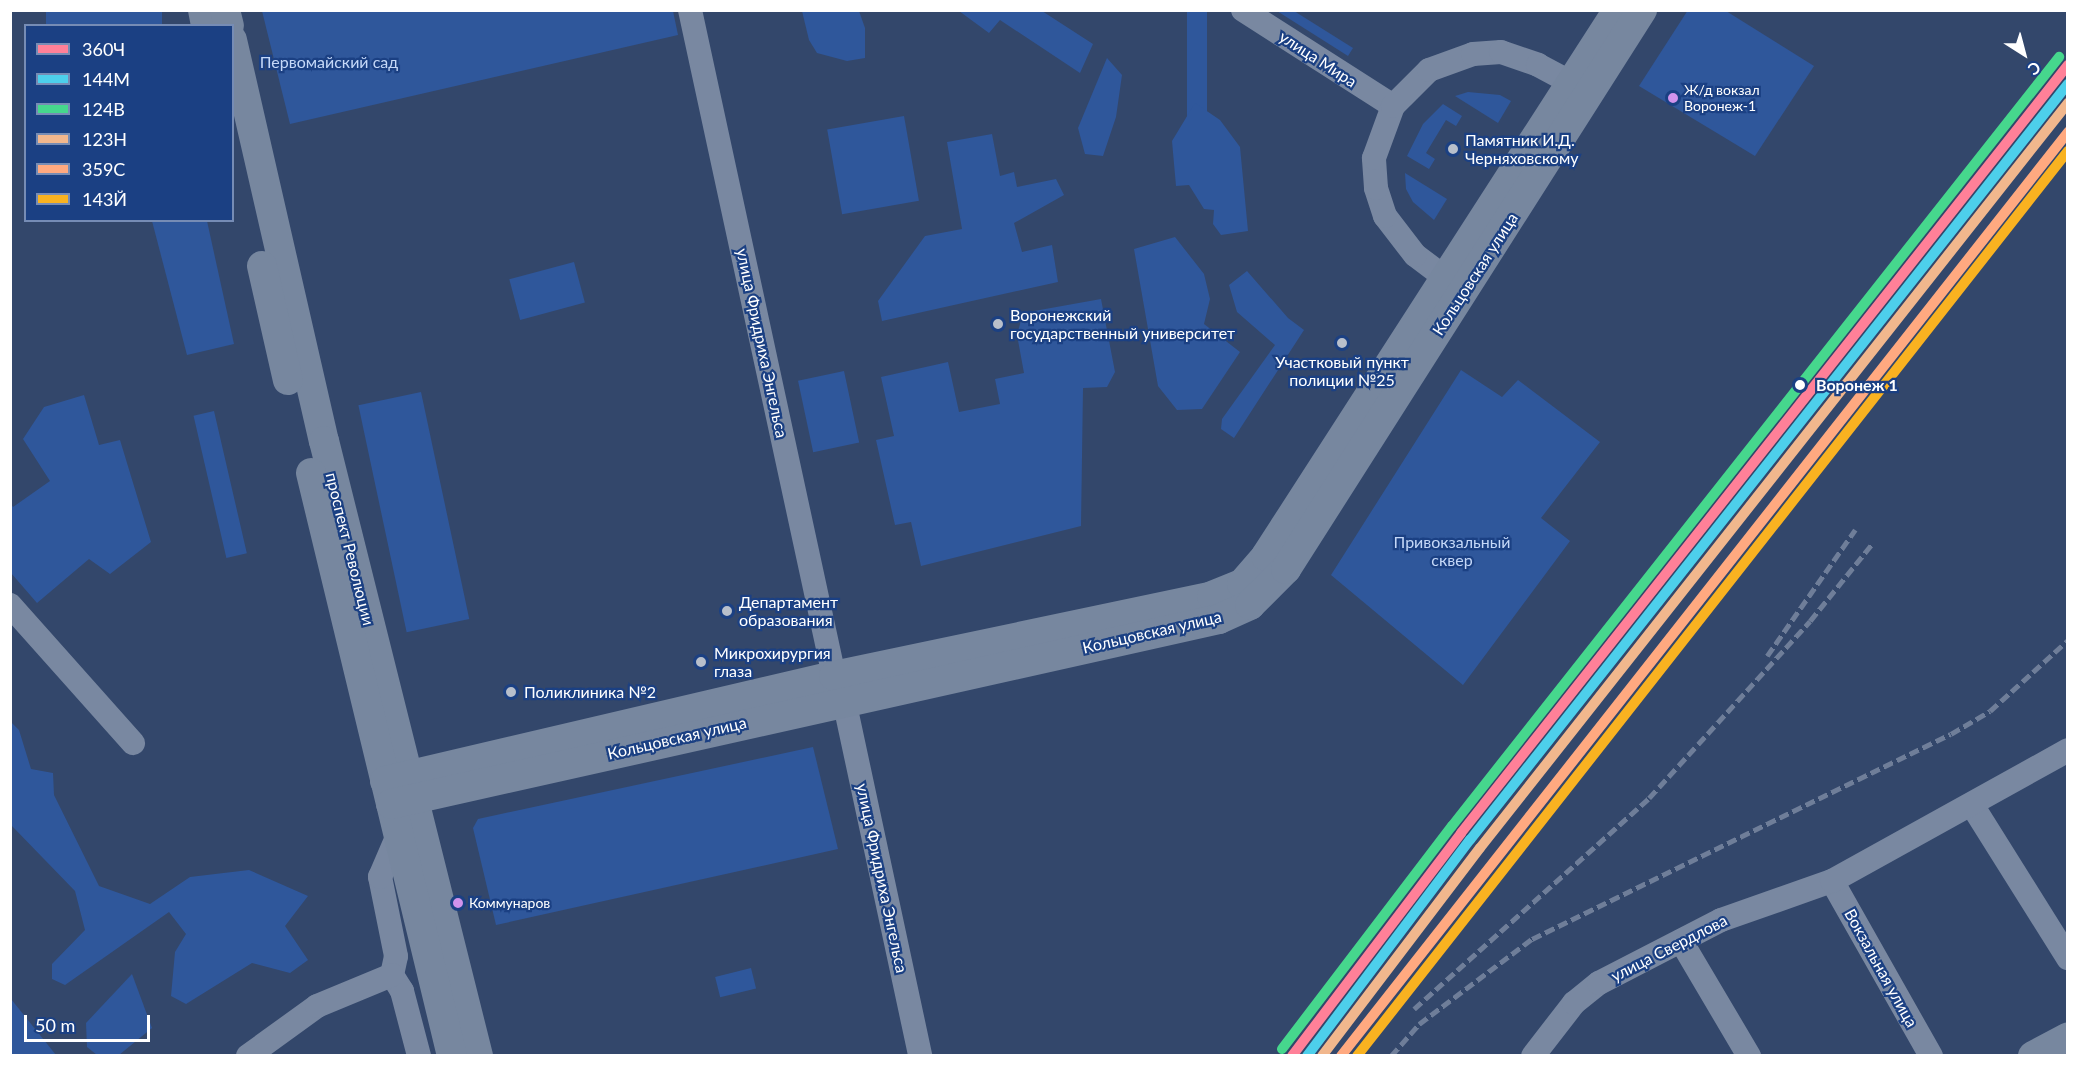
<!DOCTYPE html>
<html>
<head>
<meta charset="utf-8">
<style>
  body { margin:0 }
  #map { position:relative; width:2078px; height:1066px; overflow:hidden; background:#33476b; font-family:Lato,sans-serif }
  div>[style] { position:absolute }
  .green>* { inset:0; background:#2f579b; transform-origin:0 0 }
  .minor>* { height:24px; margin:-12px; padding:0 12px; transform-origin:12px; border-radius:12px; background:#7988a1 }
  .major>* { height:30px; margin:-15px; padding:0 15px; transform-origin:15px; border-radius:15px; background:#77879f }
  .rail>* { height:4.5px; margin-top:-2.25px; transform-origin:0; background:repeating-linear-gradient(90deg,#6f7e99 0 10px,transparent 0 14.5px) }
  .rail-1>* { height:10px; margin:-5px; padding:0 5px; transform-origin:5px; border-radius:5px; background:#ff8098 }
  .rail-2>* { height:10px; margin:-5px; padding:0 5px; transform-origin:5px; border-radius:5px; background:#4dcfeb }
  .rail-3>* { height:10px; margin:-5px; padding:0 5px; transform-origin:5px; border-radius:5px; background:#46d78d }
  .rail-4>* { height:10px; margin:-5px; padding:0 5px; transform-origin:5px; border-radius:5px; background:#f1b78d }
  .rail-5>* { height:10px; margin:-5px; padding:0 5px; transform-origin:5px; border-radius:5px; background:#ffa980 }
  .rail-6>* { height:10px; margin:-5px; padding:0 5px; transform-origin:5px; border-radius:5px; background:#f9b220 }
  .dots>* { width:16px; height:16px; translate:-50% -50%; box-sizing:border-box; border:3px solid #1b4083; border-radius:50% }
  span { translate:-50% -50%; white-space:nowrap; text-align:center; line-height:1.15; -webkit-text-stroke:4.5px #1b4083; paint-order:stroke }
  .bus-label { font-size:14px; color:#fff }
  .left { translate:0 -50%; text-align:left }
  .street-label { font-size:16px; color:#fff }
  .park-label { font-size:16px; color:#c5d8f8 }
  .poi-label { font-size:16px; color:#fff }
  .stop-label { font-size:16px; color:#fff; font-weight:700 }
  .frame { position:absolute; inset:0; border:12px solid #fff; pointer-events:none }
  .legend { position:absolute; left:24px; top:24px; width:210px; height:198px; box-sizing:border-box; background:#1b4083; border:2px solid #768cb5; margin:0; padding:8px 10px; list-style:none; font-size:18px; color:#fff }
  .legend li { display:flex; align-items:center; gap:12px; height:30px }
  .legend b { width:30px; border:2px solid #768cb5 }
  .north { position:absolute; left:1994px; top:24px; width:60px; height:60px; -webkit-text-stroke:4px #1b4083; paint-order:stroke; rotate:144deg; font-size:16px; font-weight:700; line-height:24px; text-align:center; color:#fff }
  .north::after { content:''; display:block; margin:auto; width:21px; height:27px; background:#fff; clip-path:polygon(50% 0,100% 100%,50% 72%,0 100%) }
  .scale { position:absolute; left:24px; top:1015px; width:126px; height:27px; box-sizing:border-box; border:3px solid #fff; border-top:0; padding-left:8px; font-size:18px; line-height:21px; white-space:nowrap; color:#fff; -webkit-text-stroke:4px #1b4083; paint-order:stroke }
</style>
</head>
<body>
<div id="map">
  <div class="green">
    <i style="clip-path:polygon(1688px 10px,1726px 11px,1814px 66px,1755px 156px,1639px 86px)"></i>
    <i style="left:46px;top:11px;width:116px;height:15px"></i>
    <i style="clip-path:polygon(262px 11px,673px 11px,678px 35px,290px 124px)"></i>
    <i style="clip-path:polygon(802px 11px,859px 11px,865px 28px,865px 58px,847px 61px,817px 53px,809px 40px)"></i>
    <i style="clip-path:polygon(959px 11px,1042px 11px,1093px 44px,1080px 73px,1000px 20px,989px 33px)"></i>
    <i style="left:1187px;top:11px;width:20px;height:160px"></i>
    <i style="clip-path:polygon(1277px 11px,1294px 11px,1353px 48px,1348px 56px)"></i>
    <i style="clip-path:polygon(1107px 58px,1122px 75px,1116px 117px,1103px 156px,1085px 154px,1078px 128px)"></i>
    <i style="clip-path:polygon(1468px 92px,1500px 95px,1511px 101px,1498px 123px,1455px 96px)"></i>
    <i style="clip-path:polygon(1195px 103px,1220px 120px,1240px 147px,1248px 231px,1221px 235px,1213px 224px,1214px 210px,1204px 209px,1189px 185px,1176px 186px,1172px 141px)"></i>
    <i style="clip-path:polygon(1443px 104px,1462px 116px,1456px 126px,1446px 120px,1426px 153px,1435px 159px,1429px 169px,1407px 156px,1423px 124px)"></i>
    <i style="left:904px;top:116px;width:86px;height:78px;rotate:80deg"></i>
    <i style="clip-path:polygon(992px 134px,1000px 176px,1014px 172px,1017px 187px,1056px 179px,1064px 195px,1014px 223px,1022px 252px,1052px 245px,1058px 282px,882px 321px,878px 301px,925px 236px,962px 229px,947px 142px)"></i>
    <i style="clip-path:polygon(1405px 173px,1447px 199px,1434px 220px,1413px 202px,1406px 189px)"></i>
    <i style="clip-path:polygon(152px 221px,207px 221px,234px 344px,187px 355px)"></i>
    <i style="clip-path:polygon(1175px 237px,1204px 274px,1210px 299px,1204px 324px,1240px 352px,1202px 409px,1177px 410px,1158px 386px,1134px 249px)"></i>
    <i style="left:574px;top:262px;width:42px;height:67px;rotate:75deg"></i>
    <i style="clip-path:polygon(1247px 271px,1288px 318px,1304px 330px,1234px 438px,1221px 429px,1222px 419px,1275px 345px,1237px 312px,1229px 285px)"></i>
    <i style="clip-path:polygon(1101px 299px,1115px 372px,1107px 387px,1083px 388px,1081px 526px,921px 566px,911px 522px,895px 525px,876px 440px,894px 436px,881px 377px,948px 362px,959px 412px,1000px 404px,995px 379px,1024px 373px,1017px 335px,1023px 313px)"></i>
    <i style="clip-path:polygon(1461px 370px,1502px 397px,1518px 380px,1600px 442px,1541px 518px,1570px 541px,1463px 685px,1331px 575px)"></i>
    <i style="left:844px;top:371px;width:73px;height:47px;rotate:78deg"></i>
    <i style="left:421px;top:392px;width:232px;height:64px;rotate:78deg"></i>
    <i style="clip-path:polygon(84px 395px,99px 445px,120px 440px,151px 542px,110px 574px,89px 559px,37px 603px,11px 573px,11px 504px,13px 507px,50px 481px,23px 439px,44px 407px)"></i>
    <i style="left:214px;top:411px;width:146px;height:21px;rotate:77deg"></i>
    <i style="clip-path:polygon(10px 721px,19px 730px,31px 769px,53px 773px,54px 795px,99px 886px,150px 904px,190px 877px,249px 870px,308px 896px,285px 926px,308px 960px,290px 973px,252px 963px,186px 1004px,171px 996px,175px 952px,186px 934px,169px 912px,65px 985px,52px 979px,52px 964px,85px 930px,75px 891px,11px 825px)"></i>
    <i style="clip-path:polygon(813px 747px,838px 849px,496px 925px,473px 828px,478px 819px)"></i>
    <i style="left:751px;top:968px;width:21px;height:37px;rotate:76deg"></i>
    <i style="clip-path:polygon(132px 974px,152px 1028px,119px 1055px,97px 1055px,87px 1047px,86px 1023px)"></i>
    <i style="clip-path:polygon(11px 999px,56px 1055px,11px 1055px)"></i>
  </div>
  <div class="minor">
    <i style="left:690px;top:10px;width:681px;rotate:77.8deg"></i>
    <i style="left:1243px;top:10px;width:178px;rotate:32.6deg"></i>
    <i style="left:1460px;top:289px;width:56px;rotate:-142.9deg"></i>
    <i style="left:1415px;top:255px;width:49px;rotate:-127.6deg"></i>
    <i style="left:1385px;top:216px;width:29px;rotate:-108deg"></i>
    <i style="left:1376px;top:188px;width:30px;rotate:-94deg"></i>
    <i style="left:1374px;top:158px;width:55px;rotate:-69.9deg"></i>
    <i style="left:1393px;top:106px;width:51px;rotate:-45deg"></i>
    <i style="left:1429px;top:70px;width:47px;rotate:-20deg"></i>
    <i style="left:1473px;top:54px;width:28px;rotate:-4deg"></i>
    <i style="left:1501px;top:52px;width:39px;rotate:19deg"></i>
    <i style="left:1538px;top:65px;width:55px;rotate:28deg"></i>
    <i style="left:10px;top:605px;width:185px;rotate:48.3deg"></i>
    <i style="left:844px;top:700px;width:364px;rotate:77.9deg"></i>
    <i style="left:1972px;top:805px;width:181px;rotate:57.9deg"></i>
    <i style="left:1832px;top:881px;width:201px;rotate:60.5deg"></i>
    <i style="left:1681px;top:941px;width:134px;rotate:59.4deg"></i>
    <i style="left:392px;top:975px;width:19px;rotate:-78deg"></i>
    <i style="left:396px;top:956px;width:81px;rotate:-101.4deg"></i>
    <i style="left:380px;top:877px;width:46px;rotate:-66.8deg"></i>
    <i style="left:392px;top:975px;width:19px;rotate:58deg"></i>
    <i style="left:402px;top:991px;width:67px;rotate:75.3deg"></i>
    <i style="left:248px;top:1056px;width:85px;rotate:-35.9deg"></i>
    <i style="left:317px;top:1006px;width:81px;rotate:-22.5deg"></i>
    <i style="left:1533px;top:1056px;width:67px;rotate:-52.3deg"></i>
    <i style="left:1574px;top:1003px;width:32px;rotate:-39deg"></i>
    <i style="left:1599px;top:983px;width:137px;rotate:-27.3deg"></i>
    <i style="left:1721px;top:920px;width:118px;rotate:-19.4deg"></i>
    <i style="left:1832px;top:881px;width:270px;rotate:-29deg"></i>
  </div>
  <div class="major">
    <i style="left:203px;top:10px;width:16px;rotate:79deg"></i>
    <i style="left:225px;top:10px;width:16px;rotate:76deg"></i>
    <i style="left:232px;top:40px;width:411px;rotate:77.1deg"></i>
    <i style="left:324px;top:441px;width:634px;rotate:75.94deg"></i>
    <i style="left:262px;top:266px;width:117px;rotate:77.2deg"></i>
    <i style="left:311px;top:473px;width:600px;rotate:76.4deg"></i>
    <i style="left:385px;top:781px;width:461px;rotate:-13.2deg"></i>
    <i style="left:834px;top:676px;width:386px;rotate:-11.9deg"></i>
    <i style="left:1212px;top:596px;width:32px;rotate:-22deg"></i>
    <i style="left:1242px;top:584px;width:37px;rotate:-49deg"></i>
    <i style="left:1266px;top:556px;width:650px;rotate:-57.19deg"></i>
    <i style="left:391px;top:804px;width:848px;rotate:-12.59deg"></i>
    <i style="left:1219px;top:619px;width:34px;rotate:-24deg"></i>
    <i style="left:1250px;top:605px;width:51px;rotate:-45deg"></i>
    <i style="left:1286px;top:569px;width:663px;rotate:-57.51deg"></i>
    <i style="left:2033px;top:1056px;width:40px;rotate:-28deg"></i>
  </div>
  <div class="rail">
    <i style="left:1767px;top:656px;width:154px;rotate:-55.1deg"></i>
    <i style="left:1414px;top:1009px;width:316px;rotate:-41.9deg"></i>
    <i style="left:1649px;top:798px;width:239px;rotate:-47.7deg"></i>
    <i style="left:1810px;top:621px;width:99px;rotate:-51.2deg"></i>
    <i style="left:1391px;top:1056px;width:43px;rotate:-48.8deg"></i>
    <i style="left:1419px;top:1024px;width:141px;rotate:-37deg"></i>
    <i style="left:1532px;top:939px;width:466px;rotate:-26.1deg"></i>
    <i style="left:1951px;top:734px;width:45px;rotate:-30.5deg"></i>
    <i style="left:1990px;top:711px;width:105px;rotate:-42.3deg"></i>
  </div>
  <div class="rail-1">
    <i style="left:1292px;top:1056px;width:280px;rotate:-52.8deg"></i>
    <i style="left:1461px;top:833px;width:979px;rotate:-51.68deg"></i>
  </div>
  <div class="rail-2">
    <i style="left:1307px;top:1056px;width:271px;rotate:-53deg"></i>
    <i style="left:1470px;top:840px;width:964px;rotate:-51.66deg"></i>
  </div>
  <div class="rail-3">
    <i style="left:1282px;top:1049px;width:280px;rotate:-52.7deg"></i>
    <i style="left:1452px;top:826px;width:980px;rotate:-51.71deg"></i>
  </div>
  <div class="rail-4">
    <i style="left:1322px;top:1056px;width:261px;rotate:-52.8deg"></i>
    <i style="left:1480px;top:848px;width:949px;rotate:-51.72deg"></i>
  </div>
  <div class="rail-5">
    <i style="left:1341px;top:1056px;width:1176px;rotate:-51.8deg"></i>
  </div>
  <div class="rail-6">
    <i style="left:1357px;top:1056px;width:1151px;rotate:-51.85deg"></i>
  </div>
  <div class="dots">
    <i style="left:1673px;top:98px;background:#d193ec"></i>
    <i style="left:1453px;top:149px;background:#b8bfcb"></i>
    <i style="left:998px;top:324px;background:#b8bfcb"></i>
    <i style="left:1342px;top:343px;background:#b8bfcb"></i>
    <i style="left:1800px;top:385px;background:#fff"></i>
    <i style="left:727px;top:611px;background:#b8bfcb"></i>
    <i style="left:701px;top:662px;background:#b8bfcb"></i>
    <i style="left:511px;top:692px;background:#b8bfcb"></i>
    <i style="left:458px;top:903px;background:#d193ec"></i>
  </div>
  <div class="bus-label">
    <span class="left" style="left:1684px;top:98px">Ж/д вокзал<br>Воронеж-1</span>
    <span class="left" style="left:469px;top:903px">Коммунаров</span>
  </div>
  <div class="street-label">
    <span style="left:1318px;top:59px;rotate:33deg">улица Мира</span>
    <span style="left:1475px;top:274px;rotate:-57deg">Кольцовская улица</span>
    <span style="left:762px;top:343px;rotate:78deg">улица Фридриха Энгельса</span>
    <span style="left:350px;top:549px;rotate:76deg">проспект Революции</span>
    <span style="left:1152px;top:632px;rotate:-13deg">Кольцовская улица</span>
    <span style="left:677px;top:738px;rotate:-13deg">Кольцовская улица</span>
    <span style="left:882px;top:878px;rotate:78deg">улица Фридриха Энгельса</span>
    <span style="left:1669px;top:948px;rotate:-27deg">улица Свердлова</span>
    <span style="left:1881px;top:968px;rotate:61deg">Вокзальная улица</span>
  </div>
  <div class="park-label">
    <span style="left:329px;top:62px">Первомайский сад</span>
    <span style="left:1452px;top:551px">Привокзальный<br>сквер</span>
  </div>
  <div class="poi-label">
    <span class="left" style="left:1465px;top:149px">Памятник И.Д.<br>Черняховскому</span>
    <span class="left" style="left:1010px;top:324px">Воронежский<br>государственный университет</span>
    <span style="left:1342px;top:371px">Участковый пункт<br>полиции №25</span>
    <span class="left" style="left:739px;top:611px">Департамент<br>образования</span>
    <span class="left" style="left:714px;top:662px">Микрохирургия<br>глаза</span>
    <span class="left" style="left:524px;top:692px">Поликлиника №2</span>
  </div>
  <div class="stop-label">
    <span class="left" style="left:1816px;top:385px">Воронеж 1</span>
  </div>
  <div class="frame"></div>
  <ul class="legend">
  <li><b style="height:8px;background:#ff8098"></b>360Ч</li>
  <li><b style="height:8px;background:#4dcfeb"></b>144М</li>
  <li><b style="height:8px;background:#46d78d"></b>124В</li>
  <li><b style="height:8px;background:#f1b78d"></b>123Н</li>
  <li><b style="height:8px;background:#ffa980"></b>359С</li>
  <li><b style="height:8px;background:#f9b220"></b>143Й</li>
  </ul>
  <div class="north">С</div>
  <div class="scale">50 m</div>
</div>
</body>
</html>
